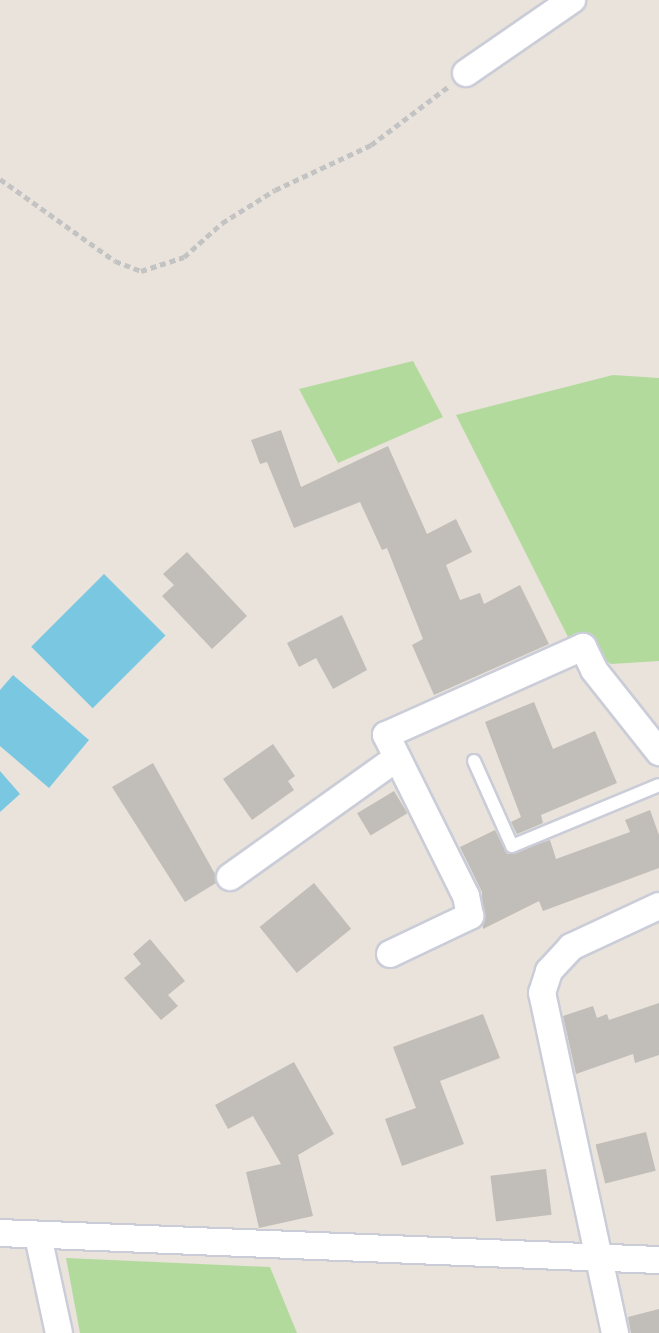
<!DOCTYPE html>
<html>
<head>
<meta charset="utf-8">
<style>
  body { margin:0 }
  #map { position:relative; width:659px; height:1333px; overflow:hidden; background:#e9e3db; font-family:"Source Sans 3",sans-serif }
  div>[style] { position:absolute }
  .green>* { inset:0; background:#b3da9d }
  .water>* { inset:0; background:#79c7e0; transform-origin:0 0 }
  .building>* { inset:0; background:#c1bdb8; transform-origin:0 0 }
  .path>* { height:5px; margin-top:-2.5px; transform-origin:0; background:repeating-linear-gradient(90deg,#c3c3c3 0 6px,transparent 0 10px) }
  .roads { filter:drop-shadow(2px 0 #cacdd8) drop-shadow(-2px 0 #cacdd8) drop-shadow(0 2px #cacdd8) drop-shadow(0 -2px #cacdd8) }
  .service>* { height:12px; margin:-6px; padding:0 6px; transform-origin:6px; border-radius:6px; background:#fff }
  .minor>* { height:26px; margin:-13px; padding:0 13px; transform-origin:13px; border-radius:13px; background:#fff }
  span { translate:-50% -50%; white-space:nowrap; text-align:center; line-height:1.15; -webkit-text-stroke:7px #fff; paint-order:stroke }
</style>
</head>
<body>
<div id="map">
  <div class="green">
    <i style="clip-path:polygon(413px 361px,443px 417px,338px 463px,299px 389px)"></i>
    <i style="clip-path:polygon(613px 375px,659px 378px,659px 661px,611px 664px,568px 637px,456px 415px)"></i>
    <i style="clip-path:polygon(66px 1258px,270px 1267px,297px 1333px,80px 1333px)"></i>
  </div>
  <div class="water">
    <i style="left:104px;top:574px;width:87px;height:103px;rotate:45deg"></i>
    <i style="clip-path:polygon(13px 675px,89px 740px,49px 788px,0 746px,0 690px)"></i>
    <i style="clip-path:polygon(0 771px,20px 794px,0 812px)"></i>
  </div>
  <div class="building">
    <i style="clip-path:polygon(281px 430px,301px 487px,388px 446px,427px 534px,456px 519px,472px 552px,446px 565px,460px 600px,480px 593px,484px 604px,520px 585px,549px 644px,434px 695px,412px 645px,423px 639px,387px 548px,382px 550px,360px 502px,294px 528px,267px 462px,260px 464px,251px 440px)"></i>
    <i style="clip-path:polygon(187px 552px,247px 616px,212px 649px,162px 596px,174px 585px,163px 574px)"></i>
    <i style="clip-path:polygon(342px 615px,367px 670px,333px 689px,316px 658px,299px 667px,287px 643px)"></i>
    <i style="clip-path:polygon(534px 702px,553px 749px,595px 731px,617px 783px,541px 815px,543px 823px,517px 834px,511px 822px,521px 817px,485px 722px)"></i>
    <i style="clip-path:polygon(273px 744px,295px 776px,288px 781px,294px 790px,252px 820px,223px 779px)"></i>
    <i style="clip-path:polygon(153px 763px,215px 874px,216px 883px,185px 902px,112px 787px)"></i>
    <i style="left:394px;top:791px;width:26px;height:43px;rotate:59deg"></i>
    <i style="clip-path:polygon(650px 810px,659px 835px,659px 868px,543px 911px,539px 901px,483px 929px,482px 892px,460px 847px,495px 830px,507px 854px,550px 840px,556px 859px,630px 832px,625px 820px)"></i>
    <i style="left:314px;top:883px;width:59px;height:70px;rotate:51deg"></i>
    <i style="clip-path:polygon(150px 939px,185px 981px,168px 995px,178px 1006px,161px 1020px,124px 978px,141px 964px,133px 954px)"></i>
    <i style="clip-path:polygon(659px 1003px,659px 1055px,635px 1063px,633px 1054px,576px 1074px,563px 1016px,593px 1006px,597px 1018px,607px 1014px,609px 1020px)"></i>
    <i style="clip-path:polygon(483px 1014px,500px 1058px,440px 1081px,464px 1144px,402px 1166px,385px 1119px,416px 1108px,393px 1047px)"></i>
    <i style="clip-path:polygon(294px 1062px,334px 1134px,298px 1155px,313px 1216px,259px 1228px,246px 1172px,281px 1164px,253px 1116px,228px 1129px,215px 1105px)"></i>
    <i style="left:646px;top:1132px;width:40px;height:52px;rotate:76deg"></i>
    <i style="left:546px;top:1169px;width:46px;height:56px;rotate:83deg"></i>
    <i style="clip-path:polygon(659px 1309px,659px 1333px,631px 1333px,628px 1317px)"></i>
  </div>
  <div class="path">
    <i style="left:0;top:179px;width:141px;rotate:35.5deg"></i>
    <i style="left:115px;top:261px;width:28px;rotate:21deg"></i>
    <i style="left:141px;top:271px;width:45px;rotate:-18deg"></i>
    <i style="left:184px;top:257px;width:51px;rotate:-41.8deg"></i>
    <i style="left:222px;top:223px;width:62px;rotate:-31.9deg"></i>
    <i style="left:275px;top:190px;width:106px;rotate:-25.1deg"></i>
    <i style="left:371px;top:145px;width:98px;rotate:-37.1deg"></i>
  </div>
  <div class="roads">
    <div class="service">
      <i style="left:474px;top:761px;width:93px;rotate:65.9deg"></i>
      <i style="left:512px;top:846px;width:159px;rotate:-22.5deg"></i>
    </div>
    <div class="minor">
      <i style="left:466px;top:73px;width:129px;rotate:-34.6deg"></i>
      <i style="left:230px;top:877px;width:205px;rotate:-35.5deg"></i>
      <i style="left:390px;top:954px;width:89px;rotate:-25.4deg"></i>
      <i style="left:470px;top:916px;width:20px;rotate:-101deg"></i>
      <i style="left:466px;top:896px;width:180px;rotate:-116.4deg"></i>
      <i style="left:386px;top:735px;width:216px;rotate:-24.1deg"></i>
      <i style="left:583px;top:647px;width:25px;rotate:64deg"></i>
      <i style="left:594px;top:670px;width:105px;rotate:51.6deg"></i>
      <i style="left:0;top:1233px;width:660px;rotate:2.35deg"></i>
      <i style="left:38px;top:1236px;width:99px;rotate:77.8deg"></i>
      <i style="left:615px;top:1333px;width:348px;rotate:-102.1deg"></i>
      <i style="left:542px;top:993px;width:23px;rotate:-72deg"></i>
      <i style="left:549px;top:971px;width:33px;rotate:-47deg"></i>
      <i style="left:571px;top:947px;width:97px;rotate:-25deg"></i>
    </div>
  </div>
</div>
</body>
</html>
